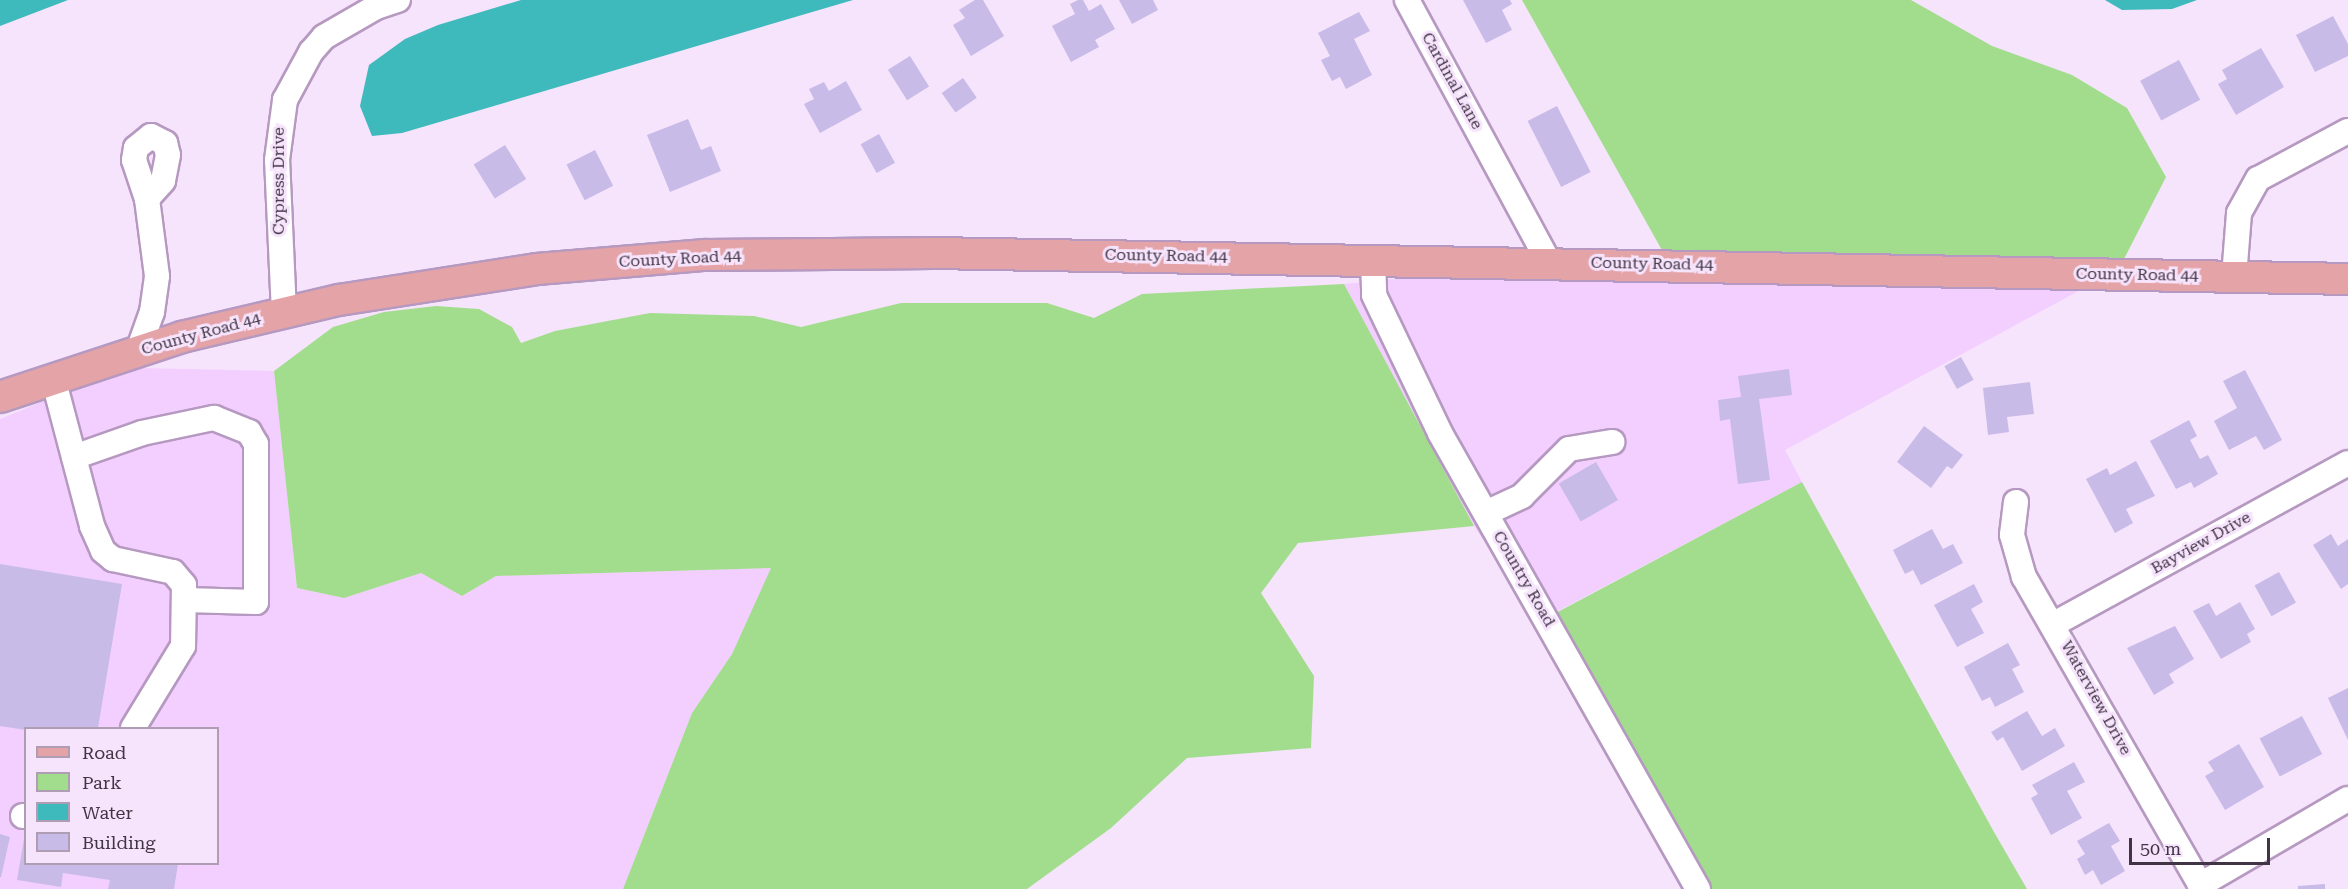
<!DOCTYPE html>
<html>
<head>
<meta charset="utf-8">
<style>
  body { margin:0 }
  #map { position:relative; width:2348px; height:889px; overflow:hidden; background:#f6e3fc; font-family:"Roboto Serif",serif }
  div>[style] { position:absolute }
  .built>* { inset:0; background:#f3cfff }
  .green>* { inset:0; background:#a2dd8d }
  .water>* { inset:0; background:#3eb9bc }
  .building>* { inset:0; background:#c8bbe8; transform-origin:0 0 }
  .roads { filter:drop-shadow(2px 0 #b699c0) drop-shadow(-2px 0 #b699c0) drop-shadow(0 2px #b699c0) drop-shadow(0 -2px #b699c0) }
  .minor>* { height:24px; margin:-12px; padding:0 12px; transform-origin:12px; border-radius:12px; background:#fff }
  .major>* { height:30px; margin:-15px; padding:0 15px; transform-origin:15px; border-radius:15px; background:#e4a3a7 }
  span { translate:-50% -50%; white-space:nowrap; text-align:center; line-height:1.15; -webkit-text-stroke:6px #f6e3fc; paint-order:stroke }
  .street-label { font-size:16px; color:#413545 }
  .legend { position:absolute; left:24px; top:727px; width:195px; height:138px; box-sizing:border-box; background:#f6e3fc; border:2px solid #ae9db3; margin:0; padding:8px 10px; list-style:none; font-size:18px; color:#413545 }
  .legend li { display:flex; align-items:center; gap:12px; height:30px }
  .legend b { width:30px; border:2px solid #ae9db3 }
  .scale { position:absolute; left:2129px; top:838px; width:141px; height:27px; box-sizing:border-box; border:3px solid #413545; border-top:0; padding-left:8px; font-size:18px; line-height:21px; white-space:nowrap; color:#413545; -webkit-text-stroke:4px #f6e3fc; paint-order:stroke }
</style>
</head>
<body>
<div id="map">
  <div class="built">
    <i style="clip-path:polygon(1466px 272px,2095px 282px,1785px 450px,1802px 482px,1537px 622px,1474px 526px,1344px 284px)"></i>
    <i style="clip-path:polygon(evenodd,137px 368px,274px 371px,297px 588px,344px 598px,421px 573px,462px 596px,496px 576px,772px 568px,732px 654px,692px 713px,623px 889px,0 889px,0 419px,86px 384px,137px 368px,26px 728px,218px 728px,218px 864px,26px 864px,26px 728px)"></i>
  </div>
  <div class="green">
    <i style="clip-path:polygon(1522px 0,1911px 0,1992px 46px,2072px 75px,2127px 108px,2166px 177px,2123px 261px,1663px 252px)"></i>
    <i style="clip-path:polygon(1344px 284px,1474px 526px,1298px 543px,1261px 593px,1314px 676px,1311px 748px,1187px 758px,1111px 828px,1027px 889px,623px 889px,692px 713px,732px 654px,771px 568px,496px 576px,462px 596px,421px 573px,344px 598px,297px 588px,274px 371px,333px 327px,384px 312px,436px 306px,479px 309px,512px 327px,521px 343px,555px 331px,650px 313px,754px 316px,801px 327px,901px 303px,1047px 303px,1094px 318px,1142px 294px)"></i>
    <i style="clip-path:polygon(1802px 482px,1994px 832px,2027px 889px,1689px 889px,1537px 623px)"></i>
  </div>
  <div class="water">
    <i style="clip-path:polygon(0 0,68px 0,0 26px)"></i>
    <i style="clip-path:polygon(521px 0,853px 0,402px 133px,372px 136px,360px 106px,369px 65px,405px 39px,438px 25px)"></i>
    <i style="clip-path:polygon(2105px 0,2197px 0,2172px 9px,2122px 10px)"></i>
  </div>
  <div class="building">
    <i style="clip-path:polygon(975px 0,983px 0,1004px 36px,971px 56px,953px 25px,965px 18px,959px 10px)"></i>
    <i style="clip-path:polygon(1078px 0,1083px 0,1089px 11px,1101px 4px,1115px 29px,1095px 40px,1099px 47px,1071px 62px,1052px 26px,1075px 14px,1070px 4px)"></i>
    <i style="clip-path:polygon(1119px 0,1153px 0,1158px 10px,1132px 24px)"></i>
    <i style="clip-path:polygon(1463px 0,1510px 0,1512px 4px,1502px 10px,1512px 30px,1486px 43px)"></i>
    <i style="clip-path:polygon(1359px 12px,1370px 31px,1354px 39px,1372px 75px,1346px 89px,1340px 77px,1332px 81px,1321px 60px,1330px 56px,1318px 33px)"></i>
    <i style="clip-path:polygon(2333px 16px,2348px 44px,2348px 56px,2315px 72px,2296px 35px)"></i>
    <i style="clip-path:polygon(2261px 48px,2284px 87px,2236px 115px,2218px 84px,2227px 79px,2222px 70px)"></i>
    <i style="left:910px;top:56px;width:36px;height:26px;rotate:58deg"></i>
    <i style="left:2179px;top:60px;width:45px;height:44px;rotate:62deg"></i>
    <i style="left:963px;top:78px;width:24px;height:26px;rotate:55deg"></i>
    <i style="clip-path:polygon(846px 81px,862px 110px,820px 133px,804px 104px,814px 99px,809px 89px,824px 82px,829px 91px)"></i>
    <i style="left:1557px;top:106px;width:74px;height:33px;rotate:63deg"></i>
    <i style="clip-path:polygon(688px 119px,701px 150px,711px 146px,721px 171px,670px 192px,647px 135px)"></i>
    <i style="left:879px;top:134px;width:33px;height:21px;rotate:61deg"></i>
    <i style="left:505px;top:145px;width:40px;height:37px;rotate:58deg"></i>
    <i style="left:595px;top:150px;width:40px;height:32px;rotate:63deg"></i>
    <i style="left:1961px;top:357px;width:26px;height:19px;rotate:61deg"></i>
    <i style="clip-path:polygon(1789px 369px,1792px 395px,1759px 399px,1770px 480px,1738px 484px,1730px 419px,1720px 421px,1718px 400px,1741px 397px,1738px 376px)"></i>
    <i style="clip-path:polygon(2245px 370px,2282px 440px,2264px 450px,2256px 436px,2229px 450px,2214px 421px,2237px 408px,2223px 381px)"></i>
    <i style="clip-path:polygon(2030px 382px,2034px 414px,2007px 417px,2009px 432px,1988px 435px,1983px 388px)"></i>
    <i style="clip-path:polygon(2189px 420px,2197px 436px,2190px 440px,2200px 459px,2208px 455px,2218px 474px,2194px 488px,2191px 482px,2176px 489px,2150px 441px)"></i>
    <i style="clip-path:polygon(1924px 426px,1963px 455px,1952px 469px,1947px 466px,1931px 488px,1897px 462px)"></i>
    <i style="clip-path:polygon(2136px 461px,2155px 496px,2126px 509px,2133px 523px,2115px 533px,2086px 479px,2107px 468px,2110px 475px)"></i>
    <i style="left:1596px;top:462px;width:44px;height:43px;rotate:60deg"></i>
    <i style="clip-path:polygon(1932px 529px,1943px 549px,1953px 544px,1963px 563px,1921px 585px,1913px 570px,1905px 574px,1893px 550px)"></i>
    <i style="clip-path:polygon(2331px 534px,2338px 546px,2348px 539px,2348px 584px,2341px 589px,2313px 545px)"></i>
    <i style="clip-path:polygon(0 564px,122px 584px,98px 728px,26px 730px,0 726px)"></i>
    <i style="left:2279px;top:572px;width:35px;height:28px;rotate:61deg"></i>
    <i style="clip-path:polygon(1974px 584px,1983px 602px,1971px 609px,1984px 633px,1957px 647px,1934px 605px)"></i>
    <i style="clip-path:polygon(2240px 602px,2255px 629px,2247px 634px,2251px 642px,2221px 659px,2193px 611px,2209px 603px,2216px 616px)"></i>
    <i style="clip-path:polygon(2175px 626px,2194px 659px,2169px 674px,2174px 683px,2154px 695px,2127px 648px)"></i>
    <i style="clip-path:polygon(2008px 643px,2020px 665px,2012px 669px,2024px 692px,1995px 707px,1990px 697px,1982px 701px,1964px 667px)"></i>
    <i style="clip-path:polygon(2348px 688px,2348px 740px,2328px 698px)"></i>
    <i style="clip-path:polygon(2027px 711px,2042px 736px,2055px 728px,2065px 746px,2022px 771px,2003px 737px,1997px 741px,1991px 732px)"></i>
    <i style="left:2302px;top:716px;width:43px;height:48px;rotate:62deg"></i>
    <i style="clip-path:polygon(2239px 744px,2264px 787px,2225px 810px,2205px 776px,2214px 771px,2208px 762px)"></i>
    <i style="clip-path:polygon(2074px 762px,2085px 782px,2067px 791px,2082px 818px,2051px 835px,2031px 798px,2038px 794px,2032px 785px)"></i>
    <i style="clip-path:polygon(2109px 823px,2120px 841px,2111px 846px,2125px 871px,2101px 885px,2093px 870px,2085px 875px,2077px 859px,2085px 854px,2077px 841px)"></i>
    <i style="clip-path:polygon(0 834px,10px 837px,1px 877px,0 877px)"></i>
    <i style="clip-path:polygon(24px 839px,26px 864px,178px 864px,174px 889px,108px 889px,110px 880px,63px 873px,61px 887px,17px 880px)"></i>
    <i style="clip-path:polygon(2325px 884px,2325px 889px,2298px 889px,2298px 886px)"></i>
  </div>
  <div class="roads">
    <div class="minor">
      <i style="left:1407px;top:0;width:299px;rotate:61.6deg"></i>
      <i style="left:151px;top:136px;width:16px;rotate:27deg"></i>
      <i style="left:165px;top:143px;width:12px;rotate:76deg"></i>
      <i style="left:168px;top:155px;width:26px;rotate:101deg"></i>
      <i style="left:163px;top:181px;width:24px;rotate:132deg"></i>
      <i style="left:147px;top:199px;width:41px;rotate:-108.4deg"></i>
      <i style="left:134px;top:160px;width:12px;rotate:-81deg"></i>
      <i style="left:136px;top:148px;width:19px;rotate:-39deg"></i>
      <i style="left:1373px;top:260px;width:35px;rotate:88deg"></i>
      <i style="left:1374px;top:295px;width:153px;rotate:64.4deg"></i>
      <i style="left:1440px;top:433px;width:524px;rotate:60.5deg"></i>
      <i style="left:2234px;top:277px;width:64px;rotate:-85.5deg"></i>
      <i style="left:2239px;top:213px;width:39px;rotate:-61deg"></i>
      <i style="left:2258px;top:179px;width:102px;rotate:-28.1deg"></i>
      <i style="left:284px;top:313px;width:153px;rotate:-92.6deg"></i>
      <i style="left:277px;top:160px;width:61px;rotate:-82.4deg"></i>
      <i style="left:285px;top:100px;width:55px;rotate:-61.6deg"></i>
      <i style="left:311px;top:52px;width:20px;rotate:-49deg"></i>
      <i style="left:324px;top:37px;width:60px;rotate:-30deg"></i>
      <i style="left:376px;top:7px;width:23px;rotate:-18deg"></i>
      <i style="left:138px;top:351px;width:41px;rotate:-70.3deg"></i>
      <i style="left:152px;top:312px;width:36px;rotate:-82deg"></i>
      <i style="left:157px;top:276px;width:78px;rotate:-97.4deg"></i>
      <i style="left:53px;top:378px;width:153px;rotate:75.2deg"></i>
      <i style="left:92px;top:526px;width:27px;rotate:66deg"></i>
      <i style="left:103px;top:551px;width:13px;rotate:39deg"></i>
      <i style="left:113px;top:559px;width:61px;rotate:12.2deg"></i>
      <i style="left:173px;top:572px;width:17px;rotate:50deg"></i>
      <i style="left:184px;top:585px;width:61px;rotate:90.9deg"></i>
      <i style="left:183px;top:646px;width:96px;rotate:121.4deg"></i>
      <i style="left:74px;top:457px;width:72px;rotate:-19.4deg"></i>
      <i style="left:142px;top:433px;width:74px;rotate:-11.8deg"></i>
      <i style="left:214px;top:418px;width:38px;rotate:22deg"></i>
      <i style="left:249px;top:432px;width:14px;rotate:60deg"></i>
      <i style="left:256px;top:444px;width:158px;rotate:90deg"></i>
      <i style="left:256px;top:602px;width:71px;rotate:-178.4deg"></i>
      <i style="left:2016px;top:502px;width:33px;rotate:97deg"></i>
      <i style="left:2012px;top:535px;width:44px;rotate:74.1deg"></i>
      <i style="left:2024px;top:577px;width:360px;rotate:60.2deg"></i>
      <i style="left:1486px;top:513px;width:40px;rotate:-25deg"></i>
      <i style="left:1522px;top:496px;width:66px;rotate:-45deg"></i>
      <i style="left:1569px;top:449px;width:44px;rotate:-9.2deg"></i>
      <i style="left:2054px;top:624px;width:335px;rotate:-28.7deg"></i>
      <i style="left:23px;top:816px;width:3px"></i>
      <i style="left:2200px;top:885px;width:171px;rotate:-30.2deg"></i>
    </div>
    <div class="major">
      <i style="left:0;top:397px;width:192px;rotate:-18.2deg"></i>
      <i style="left:182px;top:337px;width:161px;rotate:-13.3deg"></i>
      <i style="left:339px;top:300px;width:200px;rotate:-8.9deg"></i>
      <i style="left:537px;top:269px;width:169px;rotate:-4.8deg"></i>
      <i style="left:705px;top:255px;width:228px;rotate:-0.5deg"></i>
      <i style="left:933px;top:253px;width:1415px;rotate:1.05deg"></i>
    </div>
  </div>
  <div class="street-label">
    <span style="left:1452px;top:81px;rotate:61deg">Cardinal Lane</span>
    <span style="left:279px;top:181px;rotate:-90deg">Cypress Drive</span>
    <span style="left:1166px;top:256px;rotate:1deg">County Road 44</span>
    <span style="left:680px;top:259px;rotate:-3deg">County Road 44</span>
    <span style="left:1652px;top:264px;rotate:1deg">County Road 44</span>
    <span style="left:2137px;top:275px;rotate:1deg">County Road 44</span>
    <span style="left:201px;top:334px;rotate:-15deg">County Road 44</span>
    <span style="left:2201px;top:543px;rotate:-29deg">Bayview Drive</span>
    <span style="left:1524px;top:579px;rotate:60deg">Country Road</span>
    <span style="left:2096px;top:698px;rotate:61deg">Waterview Drive</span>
  </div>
  <ul class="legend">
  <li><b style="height:8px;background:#e4a3a7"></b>Road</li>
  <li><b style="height:16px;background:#a2dd8d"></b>Park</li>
  <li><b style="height:16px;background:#3eb9bc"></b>Water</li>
  <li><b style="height:16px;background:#c8bbe8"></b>Building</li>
  </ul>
  <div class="scale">50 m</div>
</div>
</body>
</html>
